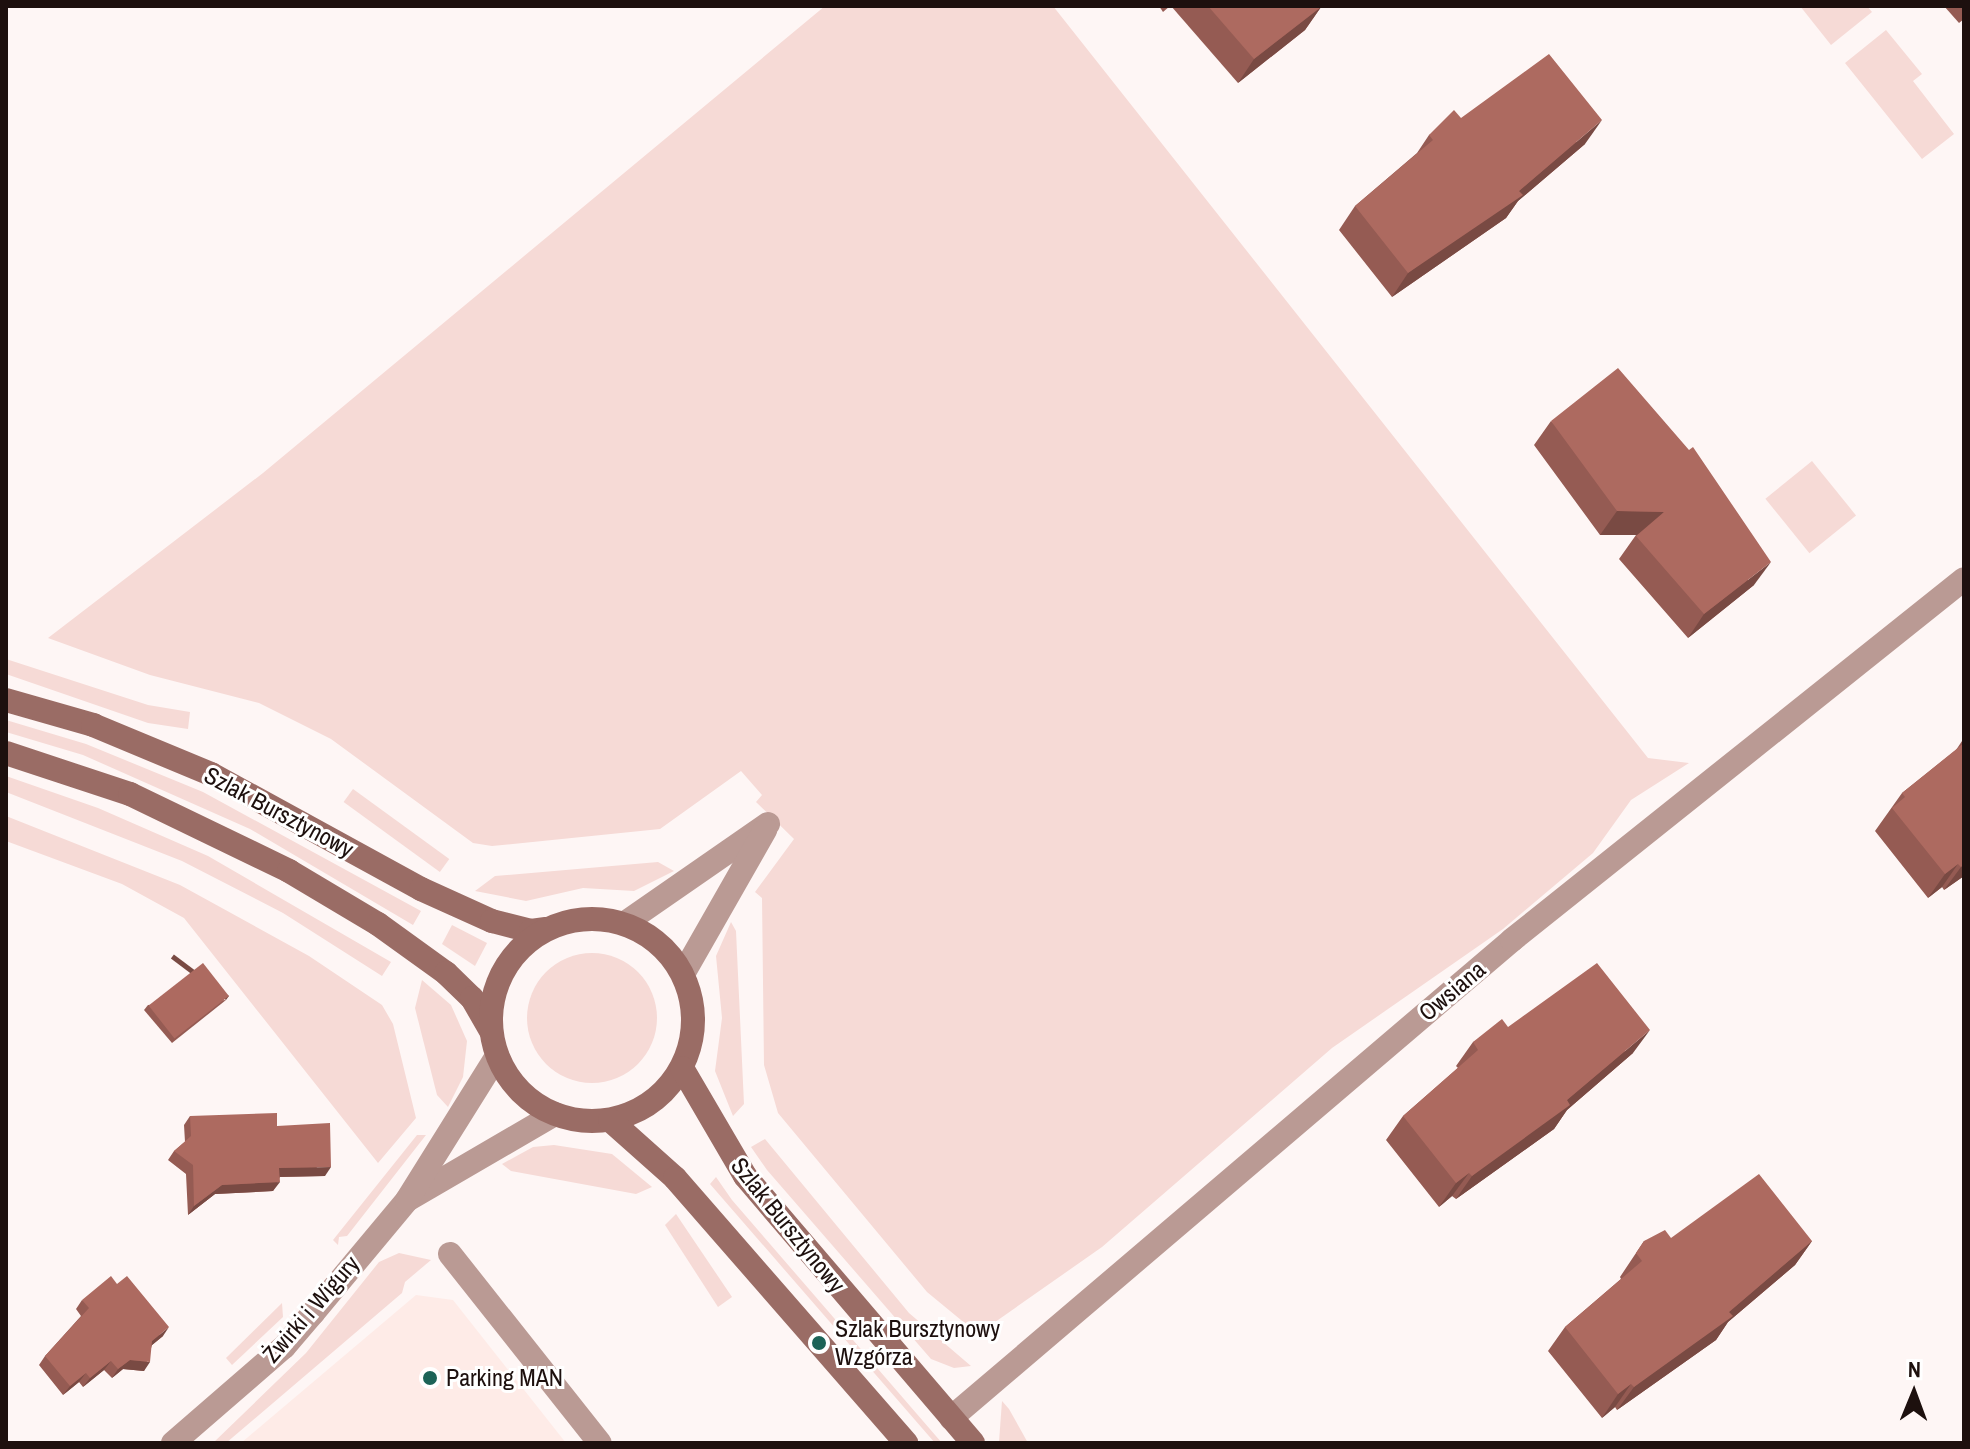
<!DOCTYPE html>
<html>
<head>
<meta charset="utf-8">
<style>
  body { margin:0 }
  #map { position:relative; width:1970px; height:1449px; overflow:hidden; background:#fef6f5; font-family:"Archivo Narrow",sans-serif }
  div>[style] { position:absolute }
  .built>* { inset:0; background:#feebe7 }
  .green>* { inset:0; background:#f6dad6; transform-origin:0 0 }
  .round { border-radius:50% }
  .street>* { height:24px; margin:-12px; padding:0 12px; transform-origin:12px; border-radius:12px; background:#ba9a94 }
  .secondary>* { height:24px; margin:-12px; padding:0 12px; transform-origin:12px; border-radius:12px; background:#9a6c65 }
  .secondary>.ring { margin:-12px; padding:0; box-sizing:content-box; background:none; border:24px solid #9a6c65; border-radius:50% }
  .wall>* { inset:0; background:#955b53 }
  .shaded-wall>* { inset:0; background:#794a43; transform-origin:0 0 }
  .building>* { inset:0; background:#ad6a60; transform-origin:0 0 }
  .dots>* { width:22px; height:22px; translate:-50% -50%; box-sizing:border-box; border:4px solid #fff; border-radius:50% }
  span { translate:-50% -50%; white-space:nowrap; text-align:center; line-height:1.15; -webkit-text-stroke:6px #fff; paint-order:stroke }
  .street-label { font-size:24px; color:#1d100e }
  .poi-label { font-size:24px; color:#1d100e }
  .left { translate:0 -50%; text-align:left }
  .frame { position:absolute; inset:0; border:8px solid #1d100e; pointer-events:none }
  .north { position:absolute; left:1874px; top:1353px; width:80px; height:80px; -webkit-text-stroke:6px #fff; paint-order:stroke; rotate:1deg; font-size:22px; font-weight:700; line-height:32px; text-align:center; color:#1d100e }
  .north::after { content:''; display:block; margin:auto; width:28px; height:36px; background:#1d100e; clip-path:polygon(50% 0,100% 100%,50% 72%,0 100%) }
</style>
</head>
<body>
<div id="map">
  <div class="built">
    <i style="clip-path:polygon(416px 1295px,453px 1300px,566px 1443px,241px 1443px)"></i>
  </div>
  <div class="green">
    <i style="clip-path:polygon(825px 6px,1053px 6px,1648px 758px,1689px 763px,1631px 800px,1593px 853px,1503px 929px,1332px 1048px,1102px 1247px,978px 1334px,927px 1292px,778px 1113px,764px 1065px,762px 898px,755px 892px,794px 839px,756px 802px,762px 795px,741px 771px,660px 829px,492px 846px,473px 843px,331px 739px,259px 703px,150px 675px,48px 638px,263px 473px)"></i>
    <i style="clip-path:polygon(1800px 6px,1867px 6px,1872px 12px,1831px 45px)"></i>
    <i style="clip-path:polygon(1886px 30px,1922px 74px,1913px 81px,1954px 134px,1922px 159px,1845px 63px)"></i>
    <i style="left:1812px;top:461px;width:70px;height:60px;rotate:51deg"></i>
    <i style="clip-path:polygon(6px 659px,148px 705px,190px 712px,188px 729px,148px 723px,6px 674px)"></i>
    <i style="clip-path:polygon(6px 720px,86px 744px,203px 792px,421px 911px,413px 925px,250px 829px,83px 755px,6px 732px)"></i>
    <i style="clip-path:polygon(6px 776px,98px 808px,208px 856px,391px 962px,382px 976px,283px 913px,182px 861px,6px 792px)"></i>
    <i style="left:353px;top:789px;width:119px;height:16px;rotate:36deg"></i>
    <i style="clip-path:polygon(6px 816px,180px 885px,309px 956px,382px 1005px,393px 1024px,416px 1118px,378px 1163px,184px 918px,122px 884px,6px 841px)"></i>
    <i style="clip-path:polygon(658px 862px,674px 871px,634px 891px,583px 888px,526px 901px,475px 891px,495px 876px)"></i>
    <i style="clip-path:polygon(731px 922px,736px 931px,744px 1104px,733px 1116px,715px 1071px,722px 1018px,716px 956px)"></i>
    <i style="clip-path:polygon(452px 925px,487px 943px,475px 966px,442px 944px)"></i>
    <i class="round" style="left:527px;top:953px;width:130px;height:130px"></i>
    <i style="clip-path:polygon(422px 980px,451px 1005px,467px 1041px,463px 1077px,448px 1107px,437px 1095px,415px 1008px)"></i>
    <i style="clip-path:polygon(417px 1135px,426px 1135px,347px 1236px,339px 1237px,338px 1245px,333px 1240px)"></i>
    <i style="clip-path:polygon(765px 1139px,909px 1313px,971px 1366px,954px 1368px,931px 1359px,767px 1170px,751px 1147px)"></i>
    <i style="clip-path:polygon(554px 1145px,612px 1154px,652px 1187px,636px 1194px,511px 1171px,502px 1164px,533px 1147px)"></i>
    <i style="clip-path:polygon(716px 1177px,732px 1200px,942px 1443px,935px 1443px,710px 1184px)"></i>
    <i style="clip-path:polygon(676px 1214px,732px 1297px,718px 1307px,665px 1225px)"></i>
    <i style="clip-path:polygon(399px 1253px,431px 1260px,405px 1282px,402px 1293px,226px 1443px,213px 1443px,306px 1353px,379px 1262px)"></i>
    <i style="clip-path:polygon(282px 1303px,283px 1317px,232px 1365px,226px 1358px)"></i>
    <i style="clip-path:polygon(1002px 1401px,1009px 1409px,1028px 1443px,999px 1442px)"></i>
  </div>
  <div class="street">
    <i style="left:625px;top:923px;width:174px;rotate:-34.7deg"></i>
    <i style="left:683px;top:974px;width:166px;rotate:-60.3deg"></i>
    <i style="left:409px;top:1199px;width:169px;rotate:-30.2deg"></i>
    <i style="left:450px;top:1254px;width:241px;rotate:51.6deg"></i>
    <i style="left:951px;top:1418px;width:737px;rotate:-40.43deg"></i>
    <i style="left:1512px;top:940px;width:578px;rotate:-38.61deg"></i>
    <i style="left:173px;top:1443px;width:147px;rotate:-40.9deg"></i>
    <i style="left:284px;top:1347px;width:45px;rotate:-49.5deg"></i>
    <i style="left:313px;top:1313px;width:147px;rotate:-50.2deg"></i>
    <i style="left:407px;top:1200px;width:170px;rotate:-58deg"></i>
  </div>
  <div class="secondary">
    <i style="left:6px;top:700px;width:91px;rotate:16deg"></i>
    <i style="left:93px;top:725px;width:128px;rotate:22.6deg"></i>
    <i style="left:211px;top:774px;width:239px;rotate:28.7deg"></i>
    <i style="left:421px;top:889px;width:78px;rotate:24.3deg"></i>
    <i style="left:492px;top:921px;width:40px;rotate:14.4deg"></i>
    <i style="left:531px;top:931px;width:15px;rotate:-8deg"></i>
    <i style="left:6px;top:753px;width:131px;rotate:18.3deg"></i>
    <i style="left:130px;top:794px;width:177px;rotate:25.8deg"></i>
    <i style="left:289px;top:871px;width:104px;rotate:30.8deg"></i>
    <i style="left:378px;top:924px;width:84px;rotate:35.8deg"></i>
    <i style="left:446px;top:973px;width:36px;rotate:44deg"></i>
    <i style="left:472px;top:998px;width:38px;rotate:60deg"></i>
    <i class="ring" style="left:491px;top:919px;width:178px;height:178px"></i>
    <i style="left:682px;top:1068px;width:125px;rotate:59.7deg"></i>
    <i style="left:745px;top:1176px;width:351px;rotate:49.5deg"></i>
    <i style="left:610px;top:1120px;width:87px;rotate:41.7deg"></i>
    <i style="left:675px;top:1178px;width:352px;rotate:48.9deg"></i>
  </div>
  <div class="wall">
    <i style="clip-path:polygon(1159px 6px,1170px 6px,1163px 12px)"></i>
    <i style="clip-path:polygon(1171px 6px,1321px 6px,1321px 7px,1305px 30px,1238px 83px)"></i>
    <i style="clip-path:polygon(1944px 6px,1964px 6px,1964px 19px,1959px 23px)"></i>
    <i style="clip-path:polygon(1461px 118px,1585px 144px,1518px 201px,1506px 218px,1392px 297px,1339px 230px,1355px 206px,1417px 153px,1429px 135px)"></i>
    <i style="clip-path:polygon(1551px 421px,1754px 585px,1688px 638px,1619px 559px,1636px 535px,1600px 535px,1534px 445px)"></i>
    <i style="clip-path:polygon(1964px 738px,1964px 876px,1944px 890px,1942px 887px,1928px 898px,1875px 831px,1902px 793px,1956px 750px)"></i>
    <i style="clip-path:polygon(226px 1000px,172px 1043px,144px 1010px,148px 1005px)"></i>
    <i style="clip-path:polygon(1508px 1027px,1633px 1053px,1567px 1110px,1554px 1129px,1456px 1199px,1452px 1196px,1439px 1207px,1386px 1140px,1403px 1116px,1458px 1068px,1456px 1066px,1473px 1042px)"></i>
    <i style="clip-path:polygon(190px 1116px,277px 1126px,325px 1176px,280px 1177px,273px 1191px,215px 1194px,188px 1215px,186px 1174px,168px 1160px,174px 1151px,185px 1142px,184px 1125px)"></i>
    <i style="clip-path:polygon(1671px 1238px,1812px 1241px,1795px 1265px,1728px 1322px,1716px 1340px,1617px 1410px,1615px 1407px,1602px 1418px,1548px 1351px,1565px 1327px,1621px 1279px,1620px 1277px,1644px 1241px)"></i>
    <i style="clip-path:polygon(82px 1300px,163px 1336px,152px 1345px,144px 1371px,123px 1369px,112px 1378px,104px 1370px,83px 1387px,79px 1382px,63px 1395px,39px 1365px,45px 1356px,81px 1316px,76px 1309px)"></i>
  </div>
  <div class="shaded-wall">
    <i style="clip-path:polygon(1321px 7px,1305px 30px,1238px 83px,1254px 59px)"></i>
    <i style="clip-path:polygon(1602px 120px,1585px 144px,1518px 201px,1506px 218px,1392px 297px,1408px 273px,1519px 191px)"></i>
    <i style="clip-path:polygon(1617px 511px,1664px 512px,1647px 535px,1600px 535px)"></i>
    <i style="clip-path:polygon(1771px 562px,1754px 585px,1688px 638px,1704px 614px)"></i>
    <i style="clip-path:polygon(1958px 864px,1942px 887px,1928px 898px,1945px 874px)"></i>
    <i style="clip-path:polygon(1964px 864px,1964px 876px,1944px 890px,1961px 867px)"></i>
    <i style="left:229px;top:996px;width:5px;height:69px;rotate:127deg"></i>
    <i style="clip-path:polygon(1650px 1030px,1633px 1053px,1567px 1110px,1554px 1129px,1456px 1199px,1472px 1176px,1567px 1100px)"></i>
    <i style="clip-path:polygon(331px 1167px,325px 1176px,273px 1177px,279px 1168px)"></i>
    <i style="clip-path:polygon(1469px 1173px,1452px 1196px,1439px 1207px,1456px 1183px)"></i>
    <i style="clip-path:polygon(280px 1182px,273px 1191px,215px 1194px,188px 1215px,194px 1206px,222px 1185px)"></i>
    <i style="clip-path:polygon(1812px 1241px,1795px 1265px,1728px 1322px,1716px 1340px,1617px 1410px,1634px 1387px,1729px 1312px)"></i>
    <i style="clip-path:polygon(169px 1327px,163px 1336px,146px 1350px,152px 1341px)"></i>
    <i style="clip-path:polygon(130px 1360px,150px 1362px,144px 1371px,123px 1369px,112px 1378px,118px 1369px)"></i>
    <i style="clip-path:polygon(111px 1361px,104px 1370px,83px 1387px,90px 1378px)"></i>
    <i style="clip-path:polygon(86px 1373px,79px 1382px,63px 1395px,70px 1386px)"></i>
    <i style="clip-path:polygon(1631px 1384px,1615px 1407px,1602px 1418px,1618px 1394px)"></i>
  </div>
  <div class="building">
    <i style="clip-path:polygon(1208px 6px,1321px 6px,1321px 7px,1254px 59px)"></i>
    <i style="clip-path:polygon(1549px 54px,1602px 120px,1519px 191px,1523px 195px,1408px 273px,1355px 206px,1433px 140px,1429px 135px,1454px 110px,1461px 118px)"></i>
    <i style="clip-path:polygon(1618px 368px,1689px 450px,1693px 447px,1771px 562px,1704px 614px,1636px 536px,1664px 512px,1617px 511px,1551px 421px)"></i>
    <i style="clip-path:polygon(1964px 743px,1964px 864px,1961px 867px,1958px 864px,1945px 874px,1892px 808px,1905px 797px,1902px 793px)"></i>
    <i style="left:203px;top:963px;width:42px;height:69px;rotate:52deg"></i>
    <i style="clip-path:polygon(1597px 963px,1650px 1030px,1567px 1100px,1570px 1105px,1472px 1176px,1469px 1173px,1456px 1183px,1403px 1116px,1478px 1050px,1473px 1042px,1502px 1019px,1508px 1027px)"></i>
    <i style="clip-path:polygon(277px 1113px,277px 1126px,330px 1123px,331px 1167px,279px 1168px,280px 1182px,222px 1185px,194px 1206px,193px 1165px,174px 1151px,191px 1136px,190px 1116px)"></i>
    <i style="clip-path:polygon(1759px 1174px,1812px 1241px,1729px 1312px,1733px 1316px,1634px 1387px,1631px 1384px,1618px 1394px,1565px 1327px,1642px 1261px,1636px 1253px,1644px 1241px,1665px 1230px,1671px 1238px)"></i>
    <i style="clip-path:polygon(111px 1276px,117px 1284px,127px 1276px,169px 1327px,152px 1341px,150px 1362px,130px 1360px,118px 1369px,111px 1361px,90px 1378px,86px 1373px,70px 1386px,45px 1356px,89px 1308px,82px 1300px)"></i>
  </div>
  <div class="dots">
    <i style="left:819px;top:1343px;background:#1c6357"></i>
    <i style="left:430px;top:1378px;background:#1c6357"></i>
  </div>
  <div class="street-label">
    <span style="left:279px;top:812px;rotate:28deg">Szlak Bursztynowy</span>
    <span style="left:1452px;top:991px;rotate:-40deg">Owsiana</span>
    <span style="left:788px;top:1225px;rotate:51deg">Szlak Bursztynowy</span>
    <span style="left:311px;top:1309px;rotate:-49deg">Żwirki i Wigury</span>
  </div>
  <div class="poi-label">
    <span class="left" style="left:835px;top:1343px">Szlak Bursztynowy<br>Wzgórza</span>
    <span class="left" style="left:446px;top:1378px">Parking MAN</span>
  </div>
  <div class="frame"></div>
  <div class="north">N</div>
</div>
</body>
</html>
